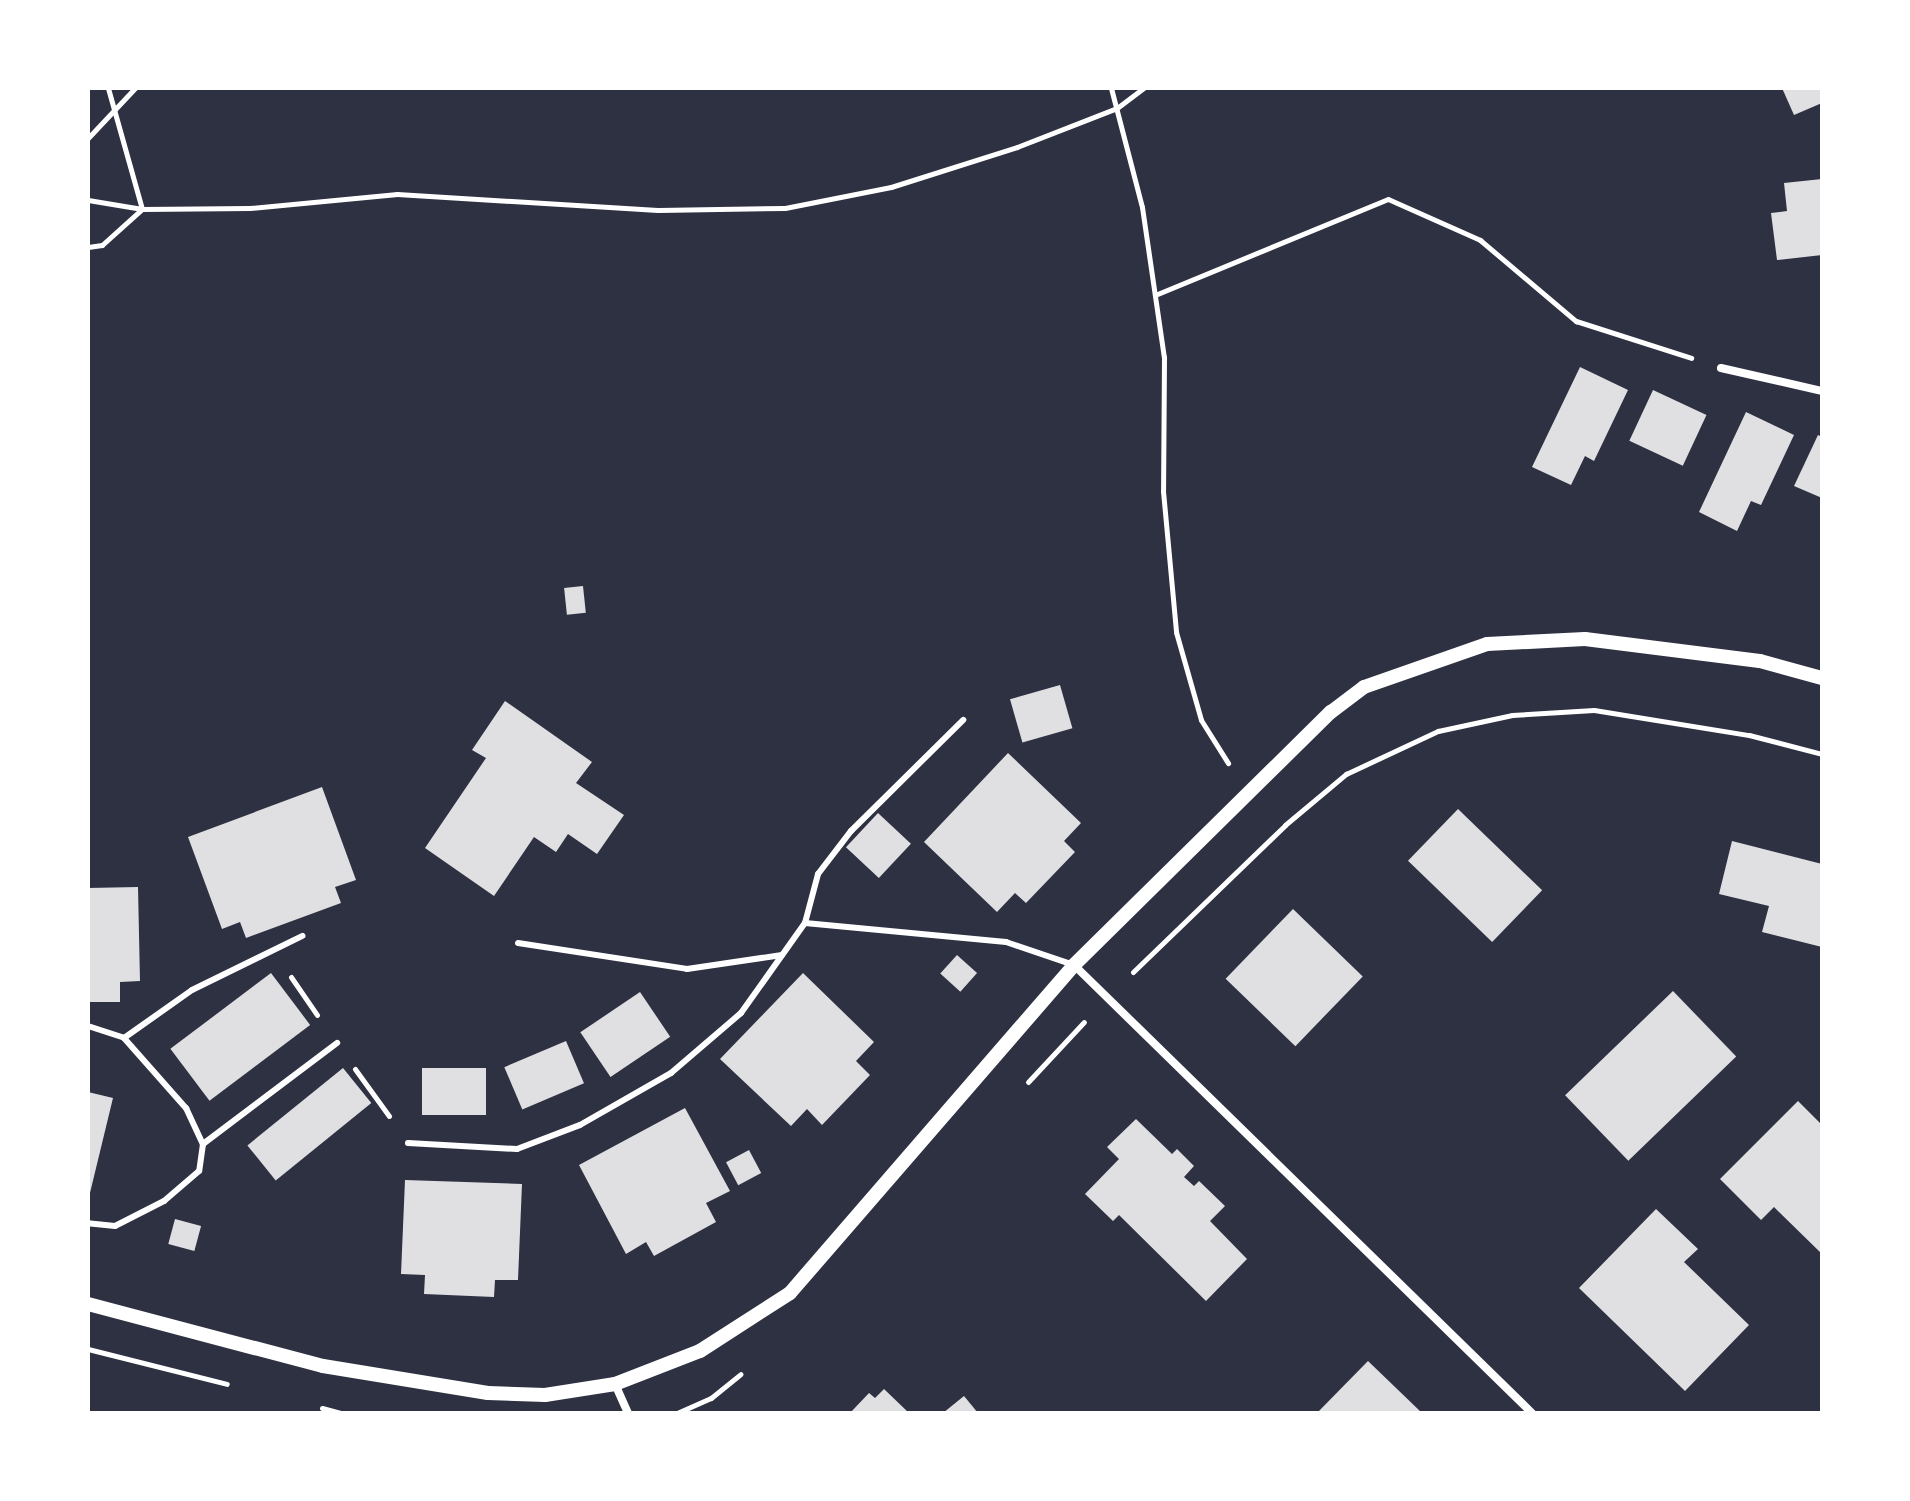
<!DOCTYPE html>
<html>
<head>
<meta charset="utf-8">
<style>
  body { margin:0 }
  #map { position:relative; width:1910px; height:1501px; overflow:hidden; background:#2d3142; font-family:Helvetica,sans-serif }
  div>[style] { position:absolute }
  .building>* { inset:0; background:#e0e0e3; transform-origin:0 0 }
  .path>* { height:5px; margin:-2.5px; padding:0 2.5px; transform-origin:2.5px; border-radius:2.5px; background:#fff }
  .service>* { height:6px; margin:-3px; padding:0 3px; transform-origin:3px; border-radius:3px; background:#fff }
  .minor>* { height:8px; margin:-4px; padding:0 4px; transform-origin:4px; border-radius:4px; background:#fff }
  .tertiary>* { height:14px; margin:-7px; padding:0 7px; transform-origin:7px; border-radius:7px; background:#fff }
  span { translate:-50% -50%; white-space:nowrap; text-align:center; line-height:1.15; -webkit-text-stroke:7px #fff; paint-order:stroke }
  .frame { position:absolute; inset:0; border:90px solid #fff; pointer-events:none }
</style>
</head>
<body>
<div id="map">
  <div class="building">
    <i style="clip-path:polygon(1782px 88px,1822px 88px,1822px 103px,1794px 115px)"></i>
    <i style="clip-path:polygon(1822px 179px,1822px 255px,1777px 260px,1771px 213px,1787px 211px,1784px 183px)"></i>
    <i style="clip-path:polygon(1580px 367px,1628px 390px,1594px 461px,1585px 456px,1571px 485px,1532px 467px)"></i>
    <i style="left:1653px;top:390px;width:59px;height:56px;rotate:25deg"></i>
    <i style="clip-path:polygon(1746px 412px,1794px 435px,1761px 505px,1751px 501px,1737px 531px,1699px 512px)"></i>
    <i style="clip-path:polygon(1818px 435px,1822px 437px,1822px 498px,1794px 486px)"></i>
    <i style="left:583px;top:586px;width:27px;height:19px;rotate:84deg"></i>
    <i style="left:1060px;top:685px;width:45px;height:52px;rotate:74deg"></i>
    <i style="clip-path:polygon(505px 701px,592px 762px,576px 783px,624px 815px,597px 854px,568px 834px,556px 852px,534px 837px,494px 896px,425px 848px,486px 758px,472px 750px)"></i>
    <i style="clip-path:polygon(1008px 753px,1081px 823px,1064px 841px,1075px 852px,1026px 903px,1015px 893px,997px 912px,924px 842px)"></i>
    <i style="clip-path:polygon(322px 787px,356px 880px,335px 887px,341px 903px,246px 938px,240px 922px,222px 929px,188px 837px)"></i>
    <i style="left:1458px;top:809px;width:117px;height:72px;rotate:44deg"></i>
    <i style="left:878px;top:813px;width:45px;height:47px;rotate:43deg"></i>
    <i style="clip-path:polygon(1732px 841px,1822px 864px,1822px 947px,1762px 932px,1769px 906px,1719px 894px)"></i>
    <i style="clip-path:polygon(138px 887px,140px 981px,120px 982px,120px 1002px,88px 1002px,88px 888px)"></i>
    <i style="left:1293px;top:909px;width:97px;height:97px;rotate:44deg"></i>
    <i style="left:957px;top:955px;width:27px;height:25px;rotate:42deg"></i>
    <i style="left:271px;top:973px;width:65px;height:126px;rotate:53deg"></i>
    <i style="clip-path:polygon(803px 973px,874px 1042px,856px 1061px,870px 1075px,822px 1125px,807px 1109px,791px 1126px,720px 1059px)"></i>
    <i style="left:1673px;top:991px;width:91px;height:150px;rotate:46deg"></i>
    <i style="left:640px;top:992px;width:54px;height:72px;rotate:56deg"></i>
    <i style="left:566px;top:1041px;width:46px;height:67px;rotate:67deg"></i>
    <i style="left:343px;top:1068px;width:45px;height:123px;rotate:51deg"></i>
    <i style="left:422px;top:1068px;width:64px;height:47px"></i>
    <i style="clip-path:polygon(88px 1092px,113px 1098px,89px 1197px,88px 1197px)"></i>
    <i style="clip-path:polygon(1798px 1101px,1822px 1125px,1822px 1254px,1774px 1207px,1761px 1220px,1720px 1179px)"></i>
    <i style="clip-path:polygon(685px 1108px,730px 1191px,706px 1203px,716px 1222px,654px 1256px,646px 1242px,626px 1254px,579px 1165px)"></i>
    <i style="clip-path:polygon(1136px 1119px,1172px 1154px,1177px 1149px,1194px 1166px,1184px 1177px,1194px 1186px,1199px 1181px,1225px 1206px,1210px 1221px,1247px 1259px,1206px 1301px,1119px 1215px,1113px 1221px,1085px 1194px,1119px 1159px,1107px 1147px)"></i>
    <i style="left:749px;top:1150px;width:26px;height:26px;rotate:62deg"></i>
    <i style="clip-path:polygon(405px 1180px,522px 1184px,518px 1280px,495px 1280px,494px 1297px,424px 1294px,425px 1275px,401px 1274px)"></i>
    <i style="clip-path:polygon(1656px 1209px,1698px 1249px,1684px 1262px,1749px 1325px,1685px 1391px,1579px 1288px)"></i>
    <i style="left:175px;top:1219px;width:27px;height:26px;rotate:15deg"></i>
    <i style="clip-path:polygon(1368px 1361px,1422px 1413px,1317px 1413px)"></i>
    <i style="clip-path:polygon(884px 1389px,909px 1413px,850px 1413px,869px 1393px,875px 1398px)"></i>
    <i style="clip-path:polygon(964px 1396px,978px 1413px,943px 1413px)"></i>
  </div>
  <div class="path">
    <i style="left:1111px;top:88px;width:123px;rotate:75.4deg"></i>
    <i style="left:1142px;top:207px;width:152px;rotate:81.7deg"></i>
    <i style="left:1164px;top:357px;width:134px;rotate:90.4deg"></i>
    <i style="left:1163px;top:491px;width:142px;rotate:84.7deg"></i>
    <i style="left:1176px;top:632px;width:91px;rotate:74.1deg"></i>
    <i style="left:1201px;top:720px;width:51px;rotate:57.9deg"></i>
    <i style="left:88px;top:138px;width:69px;rotate:-46.8deg"></i>
    <i style="left:88px;top:200px;width:55px;rotate:9.5deg"></i>
    <i style="left:142px;top:209px;width:108px;rotate:-0.5deg"></i>
    <i style="left:250px;top:208px;width:148px;rotate:-5.4deg"></i>
    <i style="left:397px;top:194px;width:261px;rotate:3.5deg"></i>
    <i style="left:658px;top:210px;width:127px;rotate:-0.9deg"></i>
    <i style="left:785px;top:208px;width:108px;rotate:-11.2deg"></i>
    <i style="left:891px;top:187px;width:132px;rotate:-17.6deg"></i>
    <i style="left:1017px;top:147px;width:107px;rotate:-21.3deg"></i>
    <i style="left:1117px;top:108px;width:34px;rotate:-37deg"></i>
    <i style="left:88px;top:247px;width:14px;rotate:-8deg"></i>
    <i style="left:102px;top:245px;width:54px;rotate:-42deg"></i>
    <i style="left:142px;top:209px;width:126px;rotate:-105.7deg"></i>
    <i style="left:1155px;top:295px;width:252px;rotate:-22.4deg"></i>
    <i style="left:1388px;top:199px;width:101px;rotate:24deg"></i>
    <i style="left:1480px;top:240px;width:126px;rotate:40.2deg"></i>
    <i style="left:1576px;top:321px;width:121px;rotate:17.8deg"></i>
    <i style="left:1133px;top:972px;width:211px;rotate:-44deg"></i>
    <i style="left:1285px;top:825px;width:80px;rotate:-39.9deg"></i>
    <i style="left:1346px;top:774px;width:102px;rotate:-25.1deg"></i>
    <i style="left:1438px;top:731px;width:76px;rotate:-12.2deg"></i>
    <i style="left:1512px;top:715px;width:82px;rotate:-3.5deg"></i>
    <i style="left:1594px;top:710px;width:157px;rotate:9.2deg"></i>
    <i style="left:1749px;top:735px;width:75px;rotate:14.6deg"></i>
    <i style="left:291px;top:977px;width:46px;rotate:55.6deg"></i>
    <i style="left:355px;top:1069px;width:58px;rotate:54.1deg"></i>
    <i style="left:1028px;top:1082px;width:82px;rotate:-47deg"></i>
    <i style="left:88px;top:1349px;width:143px;rotate:14.1deg"></i>
    <i style="left:322px;top:1408px;width:20px;rotate:15deg"></i>
    <i style="left:677px;top:1413px;width:37px;rotate:-24deg"></i>
    <i style="left:711px;top:1398px;width:38px;rotate:-39deg"></i>
  </div>
  <div class="service">
    <i style="left:805px;top:923px;width:51px;rotate:-75.1deg"></i>
    <i style="left:818px;top:874px;width:54px;rotate:-52.5deg"></i>
    <i style="left:851px;top:831px;width:158px;rotate:-44.7deg"></i>
    <i style="left:518px;top:943px;width:171px;rotate:8.7deg"></i>
    <i style="left:687px;top:969px;width:96px;rotate:-8.4deg"></i>
    <i style="left:88px;top:1026px;width:38px;rotate:18deg"></i>
    <i style="left:124px;top:1038px;width:94px;rotate:48.5deg"></i>
    <i style="left:186px;top:1108px;width:40px;rotate:65deg"></i>
    <i style="left:203px;top:1144px;width:27px;rotate:98deg"></i>
    <i style="left:199px;top:1171px;width:46px;rotate:139.4deg"></i>
    <i style="left:164px;top:1201px;width:55px;rotate:153deg"></i>
    <i style="left:115px;top:1226px;width:27px;rotate:-174deg"></i>
    <i style="left:124px;top:1038px;width:83px;rotate:-35.2deg"></i>
    <i style="left:192px;top:990px;width:123px;rotate:-26.1deg"></i>
    <i style="left:408px;top:1143px;width:109px;rotate:3.2deg"></i>
    <i style="left:517px;top:1149px;width:67px;rotate:-20.9deg"></i>
    <i style="left:580px;top:1125px;width:105px;rotate:-29.7deg"></i>
    <i style="left:671px;top:1073px;width:92px;rotate:-40.6deg"></i>
    <i style="left:741px;top:1013px;width:110px;rotate:-54.6deg"></i>
    <i style="left:805px;top:923px;width:202px;rotate:5.4deg"></i>
    <i style="left:1006px;top:942px;width:72px;rotate:18.7deg"></i>
    <i style="left:203px;top:1144px;width:168px;rotate:-37deg"></i>
  </div>
  <div class="minor">
    <i style="left:1721px;top:368px;width:104px;rotate:12.8deg"></i>
    <i style="left:1074px;top:965px;width:641px;rotate:44.37deg"></i>
    <i style="left:615px;top:1384px;width:32px;rotate:66deg"></i>
  </div>
  <div class="tertiary">
    <i style="left:88px;top:1304px;width:243px;rotate:14.8deg"></i>
    <i style="left:323px;top:1366px;width:167px;rotate:9.3deg"></i>
    <i style="left:488px;top:1393px;width:57px;rotate:2deg"></i>
    <i style="left:545px;top:1395px;width:71px;rotate:-8.9deg"></i>
    <i style="left:615px;top:1384px;width:91px;rotate:-21.2deg"></i>
    <i style="left:700px;top:1351px;width:107px;rotate:-32.8deg"></i>
    <i style="left:790px;top:1293px;width:434px;rotate:-49.1deg"></i>
    <i style="left:1074px;top:965px;width:361px;rotate:-44.6deg"></i>
    <i style="left:1331px;top:712px;width:41px;rotate:-37.1deg"></i>
    <i style="left:1364px;top:687px;width:130px;rotate:-19.3deg"></i>
    <i style="left:1487px;top:644px;width:98px;rotate:-2.9deg"></i>
    <i style="left:1585px;top:639px;width:176px;rotate:7.2deg"></i>
    <i style="left:1760px;top:661px;width:64px;rotate:15.3deg"></i>
  </div>
  <div class="frame"></div>
</div>
</body>
</html>
